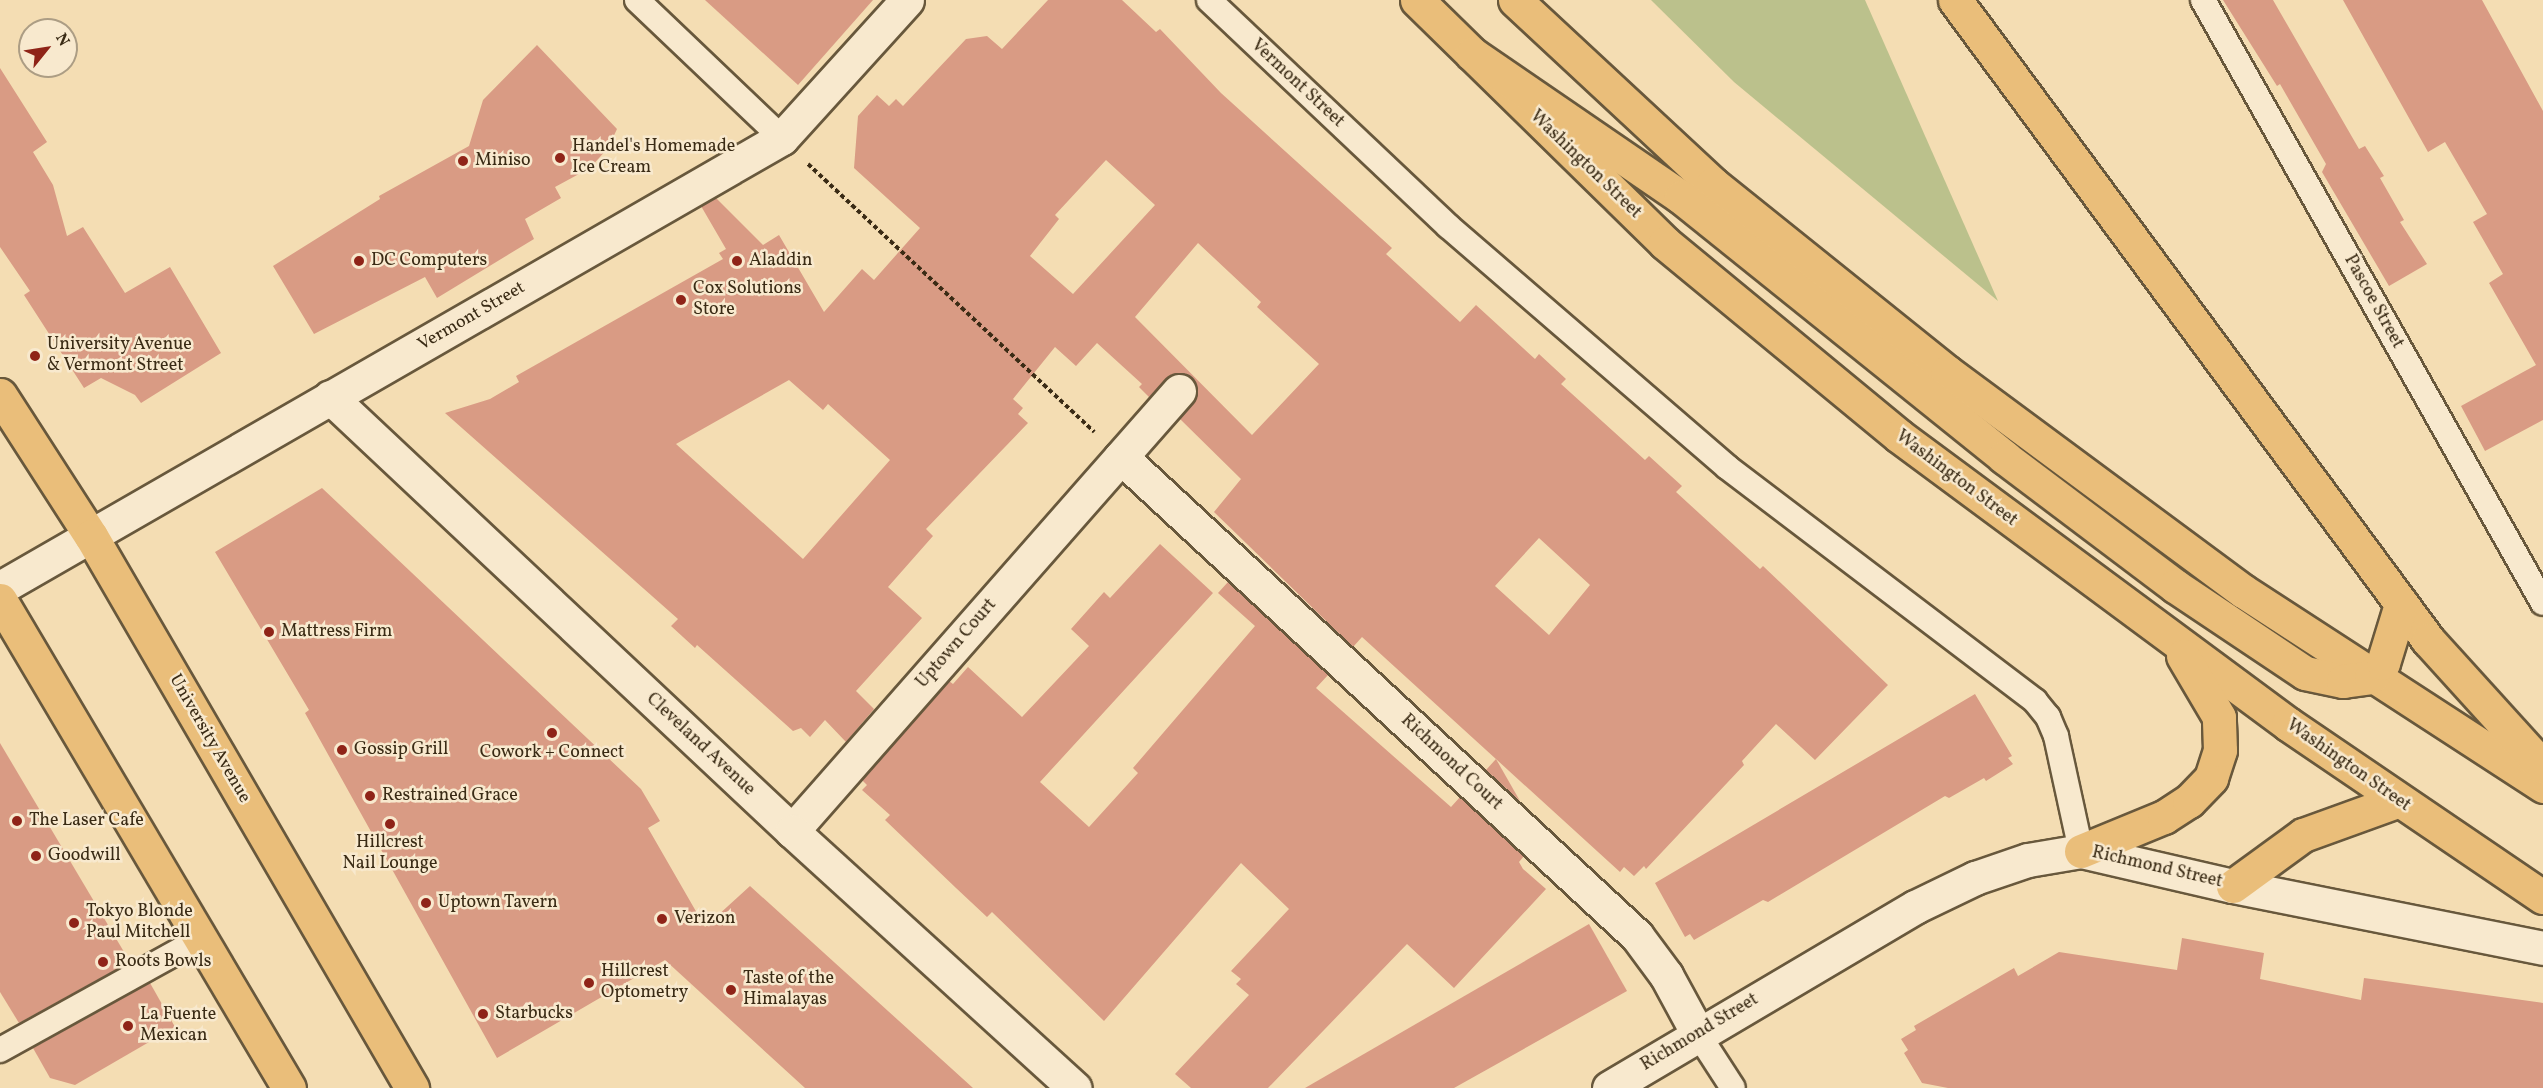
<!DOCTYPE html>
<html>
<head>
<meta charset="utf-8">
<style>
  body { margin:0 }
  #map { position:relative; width:2543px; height:1088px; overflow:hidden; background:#f4ddb3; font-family:Vollkorn,serif }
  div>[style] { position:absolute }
  .green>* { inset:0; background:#bbc18c }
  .building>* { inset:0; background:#d99b84 }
  .path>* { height:4px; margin-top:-2px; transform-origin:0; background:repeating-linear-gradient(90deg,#3a2b15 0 4.5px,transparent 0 7.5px) }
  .roads { filter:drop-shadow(2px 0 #68583c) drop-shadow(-2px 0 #68583c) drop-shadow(0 2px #68583c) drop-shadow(0 -2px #68583c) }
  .lane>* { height:24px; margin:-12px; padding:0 12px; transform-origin:12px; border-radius:12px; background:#f8e9ce }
  .street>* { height:33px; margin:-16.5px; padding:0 16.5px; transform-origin:16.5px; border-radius:16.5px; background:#f8e9ce }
  .secondary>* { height:33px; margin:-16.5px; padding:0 16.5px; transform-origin:16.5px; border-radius:16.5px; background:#f8e9ce }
  .primary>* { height:33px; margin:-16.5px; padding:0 16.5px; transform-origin:16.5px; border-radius:16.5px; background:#eabe7a }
  .highway>* { height:33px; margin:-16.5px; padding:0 16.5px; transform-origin:16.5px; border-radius:16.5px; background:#eabe7a }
  .dots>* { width:16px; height:16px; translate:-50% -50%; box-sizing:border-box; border:3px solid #f8e9ce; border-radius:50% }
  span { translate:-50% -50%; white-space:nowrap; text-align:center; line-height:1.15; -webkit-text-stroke:5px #f8e9ce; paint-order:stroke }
  .street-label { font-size:18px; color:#3a2b15 }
  .poi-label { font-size:18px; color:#3a2b15 }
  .left { translate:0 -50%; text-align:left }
  .north { position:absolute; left:18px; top:18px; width:60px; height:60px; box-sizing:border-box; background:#f8e9ce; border:2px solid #ac9d84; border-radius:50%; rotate:60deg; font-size:16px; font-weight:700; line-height:24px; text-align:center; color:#3a2b15 }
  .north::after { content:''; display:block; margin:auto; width:21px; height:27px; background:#8f2418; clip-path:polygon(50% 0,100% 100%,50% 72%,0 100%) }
</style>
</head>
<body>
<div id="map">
  <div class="green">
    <i style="clip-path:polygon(1651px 0,1865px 0,1998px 301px,1734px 82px)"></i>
  </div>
  <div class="building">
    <i style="clip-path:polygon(705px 0,873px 0,798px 85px)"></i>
    <i style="clip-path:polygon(evenodd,1048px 0,1122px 0,1156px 32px,1160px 29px,1221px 93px,1392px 248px,1386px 254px,1460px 322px,1476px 305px,1535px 359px,1539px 354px,1566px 379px,1561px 384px,1645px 460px,1649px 456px,1682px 486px,1676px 492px,1760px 569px,1763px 566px,1888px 685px,1815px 760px,1776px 724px,1742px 761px,1744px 765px,1646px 869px,1644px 866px,1634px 876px,1624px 867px,1620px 872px,1362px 637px,1353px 647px,1214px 512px,1241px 479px,1180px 419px,1197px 395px,1192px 377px,1172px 374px,1149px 397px,1139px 387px,1142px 384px,1097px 343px,1076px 366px,1055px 347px,1013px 399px,1023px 408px,1018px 414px,1028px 423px,926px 529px,933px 536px,888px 587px,922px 618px,856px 691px,874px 709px,846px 742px,825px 720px,810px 737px,801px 728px,793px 731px,697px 645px,695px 648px,671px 626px,678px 619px,445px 413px,490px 399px,519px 382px,516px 376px,723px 259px,719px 253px,726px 249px,701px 206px,716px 198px,763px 245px,779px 235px,824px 312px,862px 269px,874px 280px,920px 228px,854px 168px,858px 116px,877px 95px,889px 106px,896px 99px,903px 106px,966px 39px,987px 36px,1002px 49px,1048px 0,1106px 160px,1155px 205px,1073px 294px,1030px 256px,1059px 219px,1055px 215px,1106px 160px,1048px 0,1198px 243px,1261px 302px,1257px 307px,1319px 364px,1252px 435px,1135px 317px,1198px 243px,1048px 0,789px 380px,823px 410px,828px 404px,890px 460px,803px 559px,676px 444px,789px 380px,1048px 0,1539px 538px,1590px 585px,1549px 635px,1495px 586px,1539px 538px)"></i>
    <i style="clip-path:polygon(2223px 0,2273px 0,2359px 149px,2365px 146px,2384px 176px,2380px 178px,2404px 220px,2400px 222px,2427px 264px,2389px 286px,2322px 172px,2326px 164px,2280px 84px,2277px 86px)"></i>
    <i style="clip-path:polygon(2343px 0,2482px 0,2543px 111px,2543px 420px,2485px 451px,2461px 406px,2536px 365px,2489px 283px,2503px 274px,2473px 222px,2487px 214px,2445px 142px,2428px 152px)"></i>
    <i style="clip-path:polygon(537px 45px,617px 129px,608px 148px,590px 168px,555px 187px,561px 198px,525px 219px,534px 239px,437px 298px,425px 277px,314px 334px,273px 266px,380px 199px,379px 196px,469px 146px,483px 100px)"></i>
    <i style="clip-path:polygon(0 68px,47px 142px,33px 152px,53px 185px,67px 236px,83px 227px,125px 293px,170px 267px,221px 353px,141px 403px,135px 395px,101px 378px,84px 388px,24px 295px,30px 291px,0 247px)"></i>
    <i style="clip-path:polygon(322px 488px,641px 789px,660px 821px,648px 828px,705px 927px,750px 886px,973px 1088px,805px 1088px,665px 960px,497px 1058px,305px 713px,309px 710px,215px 552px)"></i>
    <i style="clip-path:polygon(1160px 544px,1213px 593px,1040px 782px,1089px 827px,1138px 773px,1133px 768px,1255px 626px,1218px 593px,1228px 582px,1328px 675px,1316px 688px,1451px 807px,1460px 797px,1524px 856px,1519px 862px,1523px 869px,1546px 889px,1454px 988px,1407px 944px,1268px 1088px,1191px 1088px,1175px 1074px,1249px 995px,1236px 984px,1241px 979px,1231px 971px,1289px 909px,1241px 863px,1104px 1021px,992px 912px,987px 917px,956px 888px,885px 820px,890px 815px,862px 790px,867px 785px,862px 780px,949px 681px,953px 684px,968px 667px,1022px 717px,1089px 646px,1071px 629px,1104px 592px,1110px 598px)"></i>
    <i style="clip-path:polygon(1975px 694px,2012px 756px,2008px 758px,2013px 764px,1986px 781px,1984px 778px,1949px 798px,1945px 796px,1768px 902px,1763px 900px,1694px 940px,1690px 934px,1685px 937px,1655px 883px)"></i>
    <i style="clip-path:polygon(0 743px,130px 962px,19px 1023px,0 992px)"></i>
    <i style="clip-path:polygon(1496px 759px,1520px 801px,1486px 770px)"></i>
    <i style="clip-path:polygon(1589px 924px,1627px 991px,1454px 1088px,1305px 1088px)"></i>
    <i style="clip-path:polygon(2182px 938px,2264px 953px,2260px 979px,2361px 1000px,2364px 978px,2543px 1003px,2543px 1088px,1948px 1088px,1922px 1083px,1904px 1053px,1908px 1050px,1901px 1039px,1916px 1030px,1914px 1026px,2014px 968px,2018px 976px,2059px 952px,2177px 970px)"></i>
    <i style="clip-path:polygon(150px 983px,175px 1027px,75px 1085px,50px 1078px,33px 1048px)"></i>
  </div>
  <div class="path">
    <i style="left:808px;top:164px;width:392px;rotate:43.1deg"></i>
  </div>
  <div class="roads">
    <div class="lane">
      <i style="left:637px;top:0;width:200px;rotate:43.6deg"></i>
      <i style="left:1209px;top:0;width:329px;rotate:43.4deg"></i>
      <i style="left:1448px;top:226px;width:369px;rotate:40.8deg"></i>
      <i style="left:1727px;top:467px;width:387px;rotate:37.2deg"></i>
      <i style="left:2035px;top:701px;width:21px;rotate:51deg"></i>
      <i style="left:2048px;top:717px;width:21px;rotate:67deg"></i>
      <i style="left:2056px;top:736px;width:118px;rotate:77.7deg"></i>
      <i style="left:2203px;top:0;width:692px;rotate:60.58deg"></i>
      <i style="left:1698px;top:1034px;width:64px;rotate:57.1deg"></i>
      <i style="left:0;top:1050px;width:229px;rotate:-29deg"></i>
    </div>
    <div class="street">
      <i style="left:782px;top:138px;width:186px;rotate:-47.8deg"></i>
      <i style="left:1121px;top:457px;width:704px;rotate:42.87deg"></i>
      <i style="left:1637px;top:936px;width:49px;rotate:53.4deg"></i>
      <i style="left:1666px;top:975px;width:67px;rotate:61.5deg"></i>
      <i style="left:792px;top:831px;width:586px;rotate:-48.67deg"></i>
    </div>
    <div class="secondary">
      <i style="left:330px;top:397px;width:634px;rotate:43.21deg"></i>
      <i style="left:792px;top:831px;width:382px;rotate:42.3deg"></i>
      <i style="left:0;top:588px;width:902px;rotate:-29.92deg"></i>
      <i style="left:1609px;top:1088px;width:356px;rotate:-30.6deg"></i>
      <i style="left:1915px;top:907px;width:67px;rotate:-25.8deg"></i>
      <i style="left:1975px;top:878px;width:56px;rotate:-18.8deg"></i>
      <i style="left:2028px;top:860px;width:54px;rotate:-9.6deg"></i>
      <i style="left:2081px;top:851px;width:156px;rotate:13deg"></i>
      <i style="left:2233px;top:886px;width:316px;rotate:11.3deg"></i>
    </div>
    <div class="primary">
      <i style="left:1417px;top:0;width:347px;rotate:44.4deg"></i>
      <i style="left:1665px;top:243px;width:303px;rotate:39.5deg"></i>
      <i style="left:1899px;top:436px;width:484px;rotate:36.5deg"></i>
      <i style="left:2288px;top:724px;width:308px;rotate:34.2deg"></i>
      <i style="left:1515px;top:0;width:270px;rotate:42.9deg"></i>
      <i style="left:1713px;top:184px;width:300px;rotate:38.8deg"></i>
      <i style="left:1947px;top:372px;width:368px;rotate:36.5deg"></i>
      <i style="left:2243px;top:591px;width:358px;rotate:33deg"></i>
      <i style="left:0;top:395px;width:168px;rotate:57.2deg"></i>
      <i style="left:91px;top:536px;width:639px;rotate:59.82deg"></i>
      <i style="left:0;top:600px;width:567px;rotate:59.37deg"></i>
      <i style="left:2081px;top:851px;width:90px;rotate:-22.3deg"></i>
      <i style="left:2164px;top:817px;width:30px;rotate:-33deg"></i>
      <i style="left:2189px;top:801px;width:32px;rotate:-46deg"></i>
      <i style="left:2211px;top:778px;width:29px;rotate:-72deg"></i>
      <i style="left:2220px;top:750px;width:33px;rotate:-92deg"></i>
      <i style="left:2219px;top:717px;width:71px;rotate:-120.5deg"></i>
      <i style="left:2233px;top:886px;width:87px;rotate:-36.1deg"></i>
      <i style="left:2303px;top:835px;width:100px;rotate:-19.9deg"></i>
    </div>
    <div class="highway">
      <i style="left:1955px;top:0;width:796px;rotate:53.53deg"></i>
      <i style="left:2428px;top:640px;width:171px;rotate:47.8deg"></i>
      <i style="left:1472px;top:54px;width:253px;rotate:34.4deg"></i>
      <i style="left:1681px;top:197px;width:415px;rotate:38.8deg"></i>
      <i style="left:2004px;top:457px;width:214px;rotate:37deg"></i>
      <i style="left:2175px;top:586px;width:156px;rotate:33.8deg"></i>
      <i style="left:2305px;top:673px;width:39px;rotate:12deg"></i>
      <i style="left:2343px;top:681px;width:28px;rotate:-8deg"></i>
      <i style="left:2371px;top:677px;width:18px;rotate:-49deg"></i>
      <i style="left:2383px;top:663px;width:62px;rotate:-73deg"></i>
    </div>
  </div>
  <div class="dots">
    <i style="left:560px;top:158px;background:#8f2418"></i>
    <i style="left:463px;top:161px;background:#8f2418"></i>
    <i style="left:359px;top:261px;background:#8f2418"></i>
    <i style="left:737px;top:261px;background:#8f2418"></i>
    <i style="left:681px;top:300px;background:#8f2418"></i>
    <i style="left:35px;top:356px;background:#8f2418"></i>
    <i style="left:269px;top:632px;background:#8f2418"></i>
    <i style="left:552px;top:733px;background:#8f2418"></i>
    <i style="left:342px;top:750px;background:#8f2418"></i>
    <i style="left:370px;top:796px;background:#8f2418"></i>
    <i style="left:17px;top:821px;background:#8f2418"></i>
    <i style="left:390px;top:824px;background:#8f2418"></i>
    <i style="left:36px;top:856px;background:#8f2418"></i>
    <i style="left:426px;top:903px;background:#8f2418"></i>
    <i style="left:662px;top:919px;background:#8f2418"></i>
    <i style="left:74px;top:923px;background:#8f2418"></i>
    <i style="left:103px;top:962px;background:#8f2418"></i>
    <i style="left:589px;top:983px;background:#8f2418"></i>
    <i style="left:731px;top:990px;background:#8f2418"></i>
    <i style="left:483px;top:1014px;background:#8f2418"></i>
    <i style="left:128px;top:1026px;background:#8f2418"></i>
  </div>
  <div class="street-label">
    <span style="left:1297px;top:84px;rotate:43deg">Vermont Street</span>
    <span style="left:1585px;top:165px;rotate:44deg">Washington Street</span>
    <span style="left:2373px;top:302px;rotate:61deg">Pascoe Street</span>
    <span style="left:472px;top:317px;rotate:-30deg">Vermont Street</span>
    <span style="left:1956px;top:479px;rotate:37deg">Washington Street</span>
    <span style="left:957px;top:644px;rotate:-49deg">Uptown Court</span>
    <span style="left:209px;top:739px;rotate:60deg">University Avenue</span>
    <span style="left:700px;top:745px;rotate:43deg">Cleveland Avenue</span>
    <span style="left:1451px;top:763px;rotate:43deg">Richmond Court</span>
    <span style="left:2348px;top:766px;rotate:35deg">Washington Street</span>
    <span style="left:2157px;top:868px;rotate:13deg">Richmond Street</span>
    <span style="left:1700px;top:1033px;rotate:-31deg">Richmond Street</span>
  </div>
  <div class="poi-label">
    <span class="left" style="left:572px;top:158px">Handel's Homemade<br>Ice Cream</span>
    <span class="left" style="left:475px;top:161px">Miniso</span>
    <span class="left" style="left:371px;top:261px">DC Computers</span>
    <span class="left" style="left:749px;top:261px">Aladdin</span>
    <span class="left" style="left:693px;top:300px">Cox Solutions<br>Store</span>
    <span class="left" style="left:47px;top:356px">University Avenue<br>&amp; Vermont Street</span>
    <span class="left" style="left:281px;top:632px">Mattress Firm</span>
    <span class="left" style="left:354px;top:750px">Gossip Grill</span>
    <span style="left:552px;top:753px">Cowork + Connect</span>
    <span class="left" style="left:382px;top:796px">Restrained Grace</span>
    <span class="left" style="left:29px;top:821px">The Laser Cafe</span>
    <span style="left:390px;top:854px">Hillcrest<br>Nail Lounge</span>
    <span class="left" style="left:48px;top:856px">Goodwill</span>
    <span class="left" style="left:438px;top:903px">Uptown Tavern</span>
    <span class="left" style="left:86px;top:923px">Tokyo Blonde<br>Paul Mitchell</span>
    <span class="left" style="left:674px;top:919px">Verizon</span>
    <span class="left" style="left:115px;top:962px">Roots Bowls</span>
    <span class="left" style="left:601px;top:983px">Hillcrest<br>Optometry</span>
    <span class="left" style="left:743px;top:990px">Taste of the<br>Himalayas</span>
    <span class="left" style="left:495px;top:1014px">Starbucks</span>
    <span class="left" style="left:140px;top:1026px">La Fuente<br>Mexican</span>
  </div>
  <div class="north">N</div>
</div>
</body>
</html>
